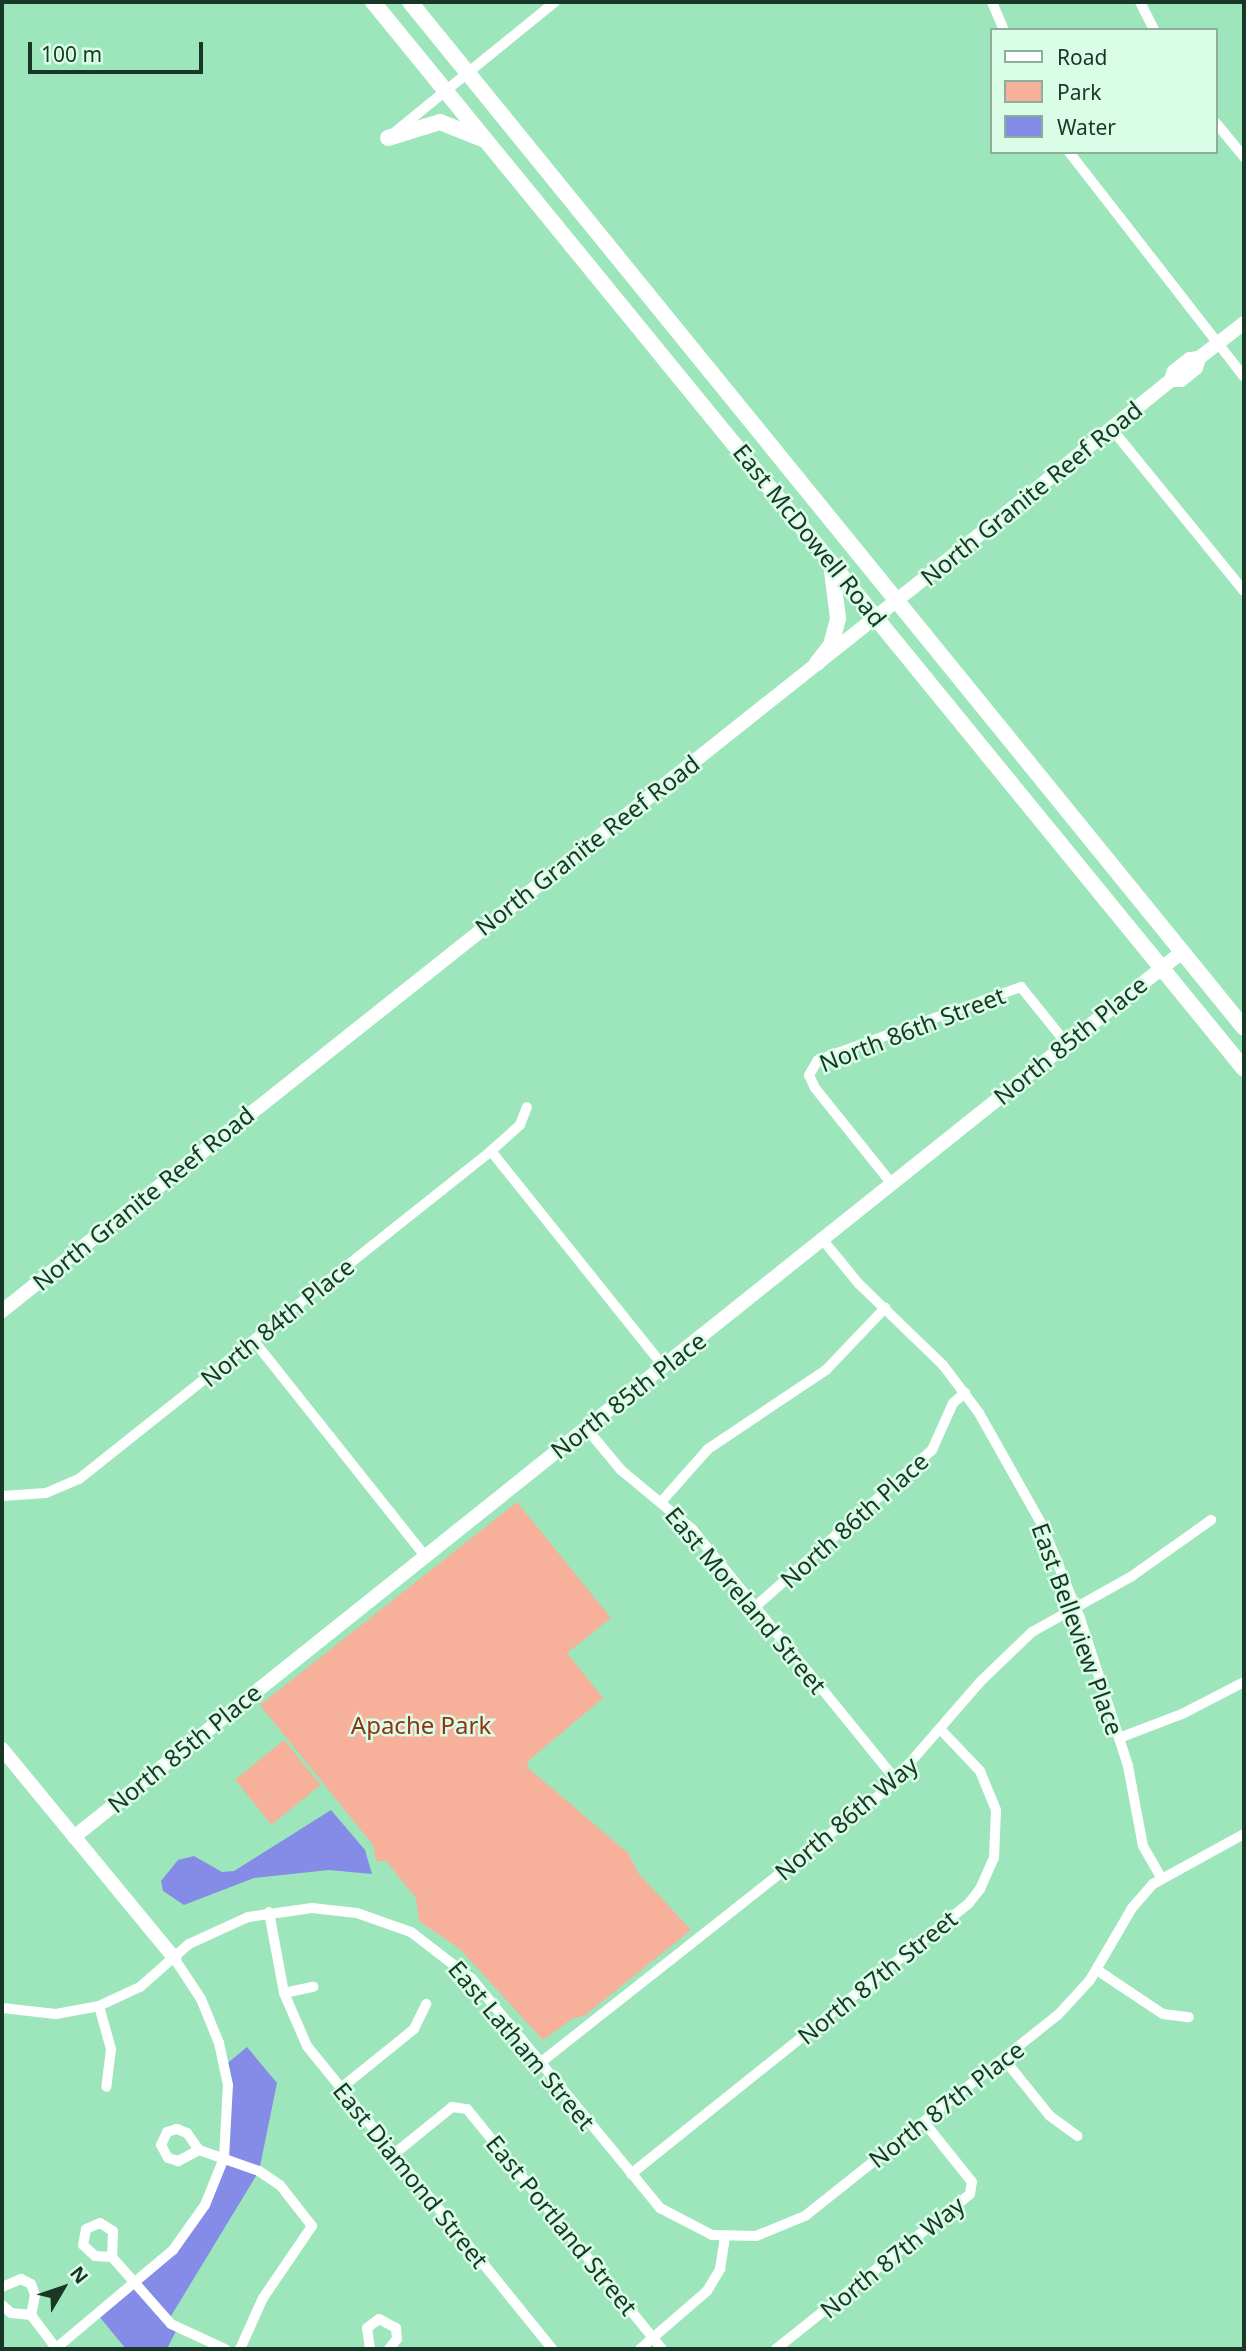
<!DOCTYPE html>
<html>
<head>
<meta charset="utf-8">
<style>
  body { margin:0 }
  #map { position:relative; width:1246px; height:2351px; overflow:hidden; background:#9de5bb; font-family:"Noto Sans",sans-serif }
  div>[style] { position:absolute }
  .green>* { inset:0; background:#f7b099; transform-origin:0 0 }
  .water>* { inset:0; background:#858ce7 }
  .street>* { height:10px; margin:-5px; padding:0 5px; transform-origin:5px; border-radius:5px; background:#fff }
  .secondary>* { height:14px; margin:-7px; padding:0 7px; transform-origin:7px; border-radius:7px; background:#fff }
  .primary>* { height:16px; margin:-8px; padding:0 8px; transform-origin:8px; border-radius:8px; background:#fff }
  span { translate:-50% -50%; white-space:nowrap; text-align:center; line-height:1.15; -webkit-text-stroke:5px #d9fde7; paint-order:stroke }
  .street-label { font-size:24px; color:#193727 }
  .park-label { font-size:24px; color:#8e3413 }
  .frame { position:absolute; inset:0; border:4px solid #193727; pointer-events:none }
  .legend { position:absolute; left:990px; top:28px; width:228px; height:126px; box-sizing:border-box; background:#d9fde7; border:2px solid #8cae9a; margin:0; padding:9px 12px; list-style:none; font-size:21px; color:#193727 }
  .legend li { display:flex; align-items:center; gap:14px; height:35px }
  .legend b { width:35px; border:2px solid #8cae9a }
  .north { position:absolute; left:28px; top:2253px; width:70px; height:70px; -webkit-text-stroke:5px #d9fde7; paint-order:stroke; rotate:51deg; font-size:19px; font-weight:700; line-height:28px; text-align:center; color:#193727 }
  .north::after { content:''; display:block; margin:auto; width:24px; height:32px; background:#193727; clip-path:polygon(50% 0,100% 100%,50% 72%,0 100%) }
  .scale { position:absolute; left:28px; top:42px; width:175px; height:32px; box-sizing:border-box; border:4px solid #193727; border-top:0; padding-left:9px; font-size:21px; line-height:24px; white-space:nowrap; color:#193727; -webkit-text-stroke:5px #d9fde7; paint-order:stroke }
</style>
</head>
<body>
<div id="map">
  <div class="green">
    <i style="clip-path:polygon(517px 1502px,611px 1618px,567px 1653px,603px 1698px,528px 1761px,527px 1767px,628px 1853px,639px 1874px,691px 1930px,584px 2016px,573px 2018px,543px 2040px,460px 1949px,419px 1921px,416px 1898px,386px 1861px,376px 1861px,373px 1845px,260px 1705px)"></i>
    <i style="left:284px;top:1740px;width:58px;height:63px;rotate:51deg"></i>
  </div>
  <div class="water">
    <i style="clip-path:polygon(331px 1810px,365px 1850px,372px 1874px,329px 1870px,254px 1878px,184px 1905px,163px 1891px,161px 1881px,178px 1860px,194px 1856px,222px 1872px,234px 1871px)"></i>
    <i style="clip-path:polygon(247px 2047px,277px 2083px,259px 2171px,168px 2321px,178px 2327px,167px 2349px,126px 2349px,98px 2315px,185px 2235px,224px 2158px,224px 2066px)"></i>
  </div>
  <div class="street">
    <i style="left:992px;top:2px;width:30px;rotate:67deg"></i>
    <i style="left:1140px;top:2px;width:31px;rotate:63deg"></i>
    <i style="left:1216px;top:123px;width:44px;rotate:50.5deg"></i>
    <i style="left:395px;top:132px;width:206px;rotate:-39.1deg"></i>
    <i style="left:1069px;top:152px;width:285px;rotate:52.1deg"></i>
    <i style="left:1111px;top:428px;width:210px;rotate:50.8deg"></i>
    <i style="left:491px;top:1151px;width:275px;rotate:51.3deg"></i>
    <i style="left:892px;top:1184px;width:123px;rotate:-128.7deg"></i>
    <i style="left:815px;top:1088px;width:14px;rotate:-115deg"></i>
    <i style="left:809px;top:1075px;width:17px;rotate:-59deg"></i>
    <i style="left:818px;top:1060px;width:216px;rotate:-19.8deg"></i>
    <i style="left:1021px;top:987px;width:72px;rotate:51.2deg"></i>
    <i style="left:822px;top:1239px;width:58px;rotate:50.6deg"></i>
    <i style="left:859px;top:1284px;width:117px;rotate:44deg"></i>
    <i style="left:943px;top:1365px;width:60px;rotate:53.1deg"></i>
    <i style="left:979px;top:1413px;width:129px;rotate:60.6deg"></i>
    <i style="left:1042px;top:1525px;width:100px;rotate:67.8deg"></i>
    <i style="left:1080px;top:1618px;width:156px;rotate:72deg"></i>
    <i style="left:1128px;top:1766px;width:81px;rotate:79.4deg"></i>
    <i style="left:1143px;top:1846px;width:36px;rotate:60deg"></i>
    <i style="left:254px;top:1341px;width:275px;rotate:51.5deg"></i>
    <i style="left:586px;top:1428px;width:55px;rotate:50.2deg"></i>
    <i style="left:621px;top:1470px;width:92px;rotate:39.7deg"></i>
    <i style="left:692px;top:1529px;width:325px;rotate:50.9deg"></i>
    <i style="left:2px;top:1496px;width:44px;rotate:-3.9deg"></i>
    <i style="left:46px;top:1493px;width:36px;rotate:-23deg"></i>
    <i style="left:79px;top:1479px;width:527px;rotate:-38.52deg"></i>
    <i style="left:491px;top:1151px;width:39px;rotate:-42deg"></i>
    <i style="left:520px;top:1125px;width:19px;rotate:-69deg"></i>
    <i style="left:662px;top:1501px;width:69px;rotate:-48.5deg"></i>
    <i style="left:708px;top:1449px;width:142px;rotate:-33.8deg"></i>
    <i style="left:826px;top:1370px;width:86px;rotate:-46.4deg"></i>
    <i style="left:755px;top:1607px;width:237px;rotate:-41.6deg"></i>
    <i style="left:932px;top:1450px;width:51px;rotate:-65.9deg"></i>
    <i style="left:953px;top:1403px;width:16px;rotate:-40deg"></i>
    <i style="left:1119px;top:1738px;width:67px;rotate:-20.9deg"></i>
    <i style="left:1182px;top:1714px;width:70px;rotate:-27.3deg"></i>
    <i style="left:269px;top:1912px;width:82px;rotate:79.5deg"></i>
    <i style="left:284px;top:1993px;width:58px;rotate:66.5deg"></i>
    <i style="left:307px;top:2046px;width:390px;rotate:51deg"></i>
    <i style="left:1097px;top:1970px;width:79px;rotate:33.7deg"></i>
    <i style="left:1163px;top:2014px;width:26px;rotate:7deg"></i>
    <i style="left:284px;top:1993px;width:30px;rotate:-12deg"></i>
    <i style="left:99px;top:2006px;width:45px;rotate:74.4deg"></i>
    <i style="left:111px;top:2049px;width:38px;rotate:97deg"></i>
    <i style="left:2px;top:2008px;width:54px;rotate:6.3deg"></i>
    <i style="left:56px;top:2014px;width:44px;rotate:-10.5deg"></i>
    <i style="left:99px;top:2006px;width:45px;rotate:-24.9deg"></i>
    <i style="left:140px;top:1987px;width:65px;rotate:-41.3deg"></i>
    <i style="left:189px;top:1944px;width:65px;rotate:-24.6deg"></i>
    <i style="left:248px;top:1917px;width:65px;rotate:-8deg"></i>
    <i style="left:312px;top:1908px;width:45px;rotate:6.3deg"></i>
    <i style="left:357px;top:1913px;width:57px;rotate:19.4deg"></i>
    <i style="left:411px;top:1932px;width:77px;rotate:37.6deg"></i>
    <i style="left:472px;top:1979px;width:296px;rotate:50.6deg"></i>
    <i style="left:660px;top:2208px;width:59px;rotate:27.4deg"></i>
    <i style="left:712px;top:2235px;width:44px;rotate:1.3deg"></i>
    <i style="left:756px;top:2236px;width:53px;rotate:-22.2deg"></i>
    <i style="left:805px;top:2216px;width:323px;rotate:-38.5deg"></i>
    <i style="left:1058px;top:2015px;width:47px;rotate:-47.6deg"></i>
    <i style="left:1090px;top:1980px;width:83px;rotate:-59.7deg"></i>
    <i style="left:1132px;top:1908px;width:32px;rotate:-49deg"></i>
    <i style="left:1153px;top:1884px;width:104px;rotate:-28.8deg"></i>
    <i style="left:1004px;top:2059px;width:73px;rotate:51.1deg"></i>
    <i style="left:1050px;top:2116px;width:34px;rotate:36deg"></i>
    <i style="left:540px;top:2063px;width:444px;rotate:-38.3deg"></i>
    <i style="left:888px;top:1788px;width:140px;rotate:-49deg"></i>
    <i style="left:980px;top:1682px;width:72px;rotate:-43.9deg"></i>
    <i style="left:1032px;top:1632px;width:115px;rotate:-29.2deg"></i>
    <i style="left:1132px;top:1576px;width:97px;rotate:-35.3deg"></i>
    <i style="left:341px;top:2088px;width:94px;rotate:-38.9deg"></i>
    <i style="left:414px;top:2029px;width:28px;rotate:-64deg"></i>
    <i style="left:177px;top:2129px;width:11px;rotate:22deg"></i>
    <i style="left:187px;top:2133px;width:21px;rotate:55deg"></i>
    <i style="left:199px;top:2150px;width:24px;rotate:152deg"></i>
    <i style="left:178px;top:2161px;width:10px;rotate:-163deg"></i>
    <i style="left:168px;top:2158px;width:15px;rotate:-118deg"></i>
    <i style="left:161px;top:2145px;width:14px;rotate:-65deg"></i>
    <i style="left:167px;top:2132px;width:10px;rotate:-17deg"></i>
    <i style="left:199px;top:2150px;width:64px;rotate:19.3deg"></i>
    <i style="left:259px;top:2171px;width:25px;rotate:34deg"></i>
    <i style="left:280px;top:2185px;width:52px;rotate:52deg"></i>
    <i style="left:312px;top:2226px;width:87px;rotate:124.2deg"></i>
    <i style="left:263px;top:2298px;width:56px;rotate:114.3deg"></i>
    <i style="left:394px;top:2154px;width:75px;rotate:-39deg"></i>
    <i style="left:452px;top:2107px;width:15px;rotate:8deg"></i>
    <i style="left:467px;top:2109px;width:309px;rotate:50.9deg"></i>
    <i style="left:631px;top:2174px;width:433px;rotate:-38.7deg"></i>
    <i style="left:969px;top:1903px;width:18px;rotate:-52deg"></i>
    <i style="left:980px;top:1889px;width:34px;rotate:-66deg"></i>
    <i style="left:994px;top:1858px;width:48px;rotate:-87.6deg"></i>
    <i style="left:996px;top:1810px;width:42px;rotate:-112.3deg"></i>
    <i style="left:980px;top:1771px;width:55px;rotate:-133.5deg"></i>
    <i style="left:100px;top:2223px;width:15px;rotate:32deg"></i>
    <i style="left:113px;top:2231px;width:26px;rotate:92deg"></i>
    <i style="left:112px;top:2257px;width:17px;rotate:-177deg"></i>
    <i style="left:95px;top:2256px;width:16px;rotate:-137deg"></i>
    <i style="left:83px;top:2245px;width:16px;rotate:-79deg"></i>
    <i style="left:86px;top:2229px;width:15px;rotate:-23deg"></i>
    <i style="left:112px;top:2257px;width:89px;rotate:48.6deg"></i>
    <i style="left:171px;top:2324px;width:60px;rotate:24.8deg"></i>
    <i style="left:2px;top:2287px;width:21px;rotate:-23deg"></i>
    <i style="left:21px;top:2279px;width:11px;rotate:27deg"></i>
    <i style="left:31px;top:2284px;width:12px;rotate:70deg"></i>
    <i style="left:35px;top:2295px;width:20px;rotate:101deg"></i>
    <i style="left:31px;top:2315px;width:20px;rotate:-174deg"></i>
    <i style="left:11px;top:2313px;width:12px;rotate:-138deg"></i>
    <i style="left:31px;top:2315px;width:41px;rotate:52.9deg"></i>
    <i style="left:55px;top:2349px;width:154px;rotate:-40deg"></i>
    <i style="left:173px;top:2250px;width:55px;rotate:-54.6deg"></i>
    <i style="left:205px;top:2205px;width:51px;rotate:-68deg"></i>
    <i style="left:224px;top:2158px;width:73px;rotate:-86.9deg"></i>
    <i style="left:228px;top:2085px;width:43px;rotate:-102.1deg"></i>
    <i style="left:219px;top:2043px;width:48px;rotate:-112.2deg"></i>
    <i style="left:201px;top:1999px;width:49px;rotate:-123.4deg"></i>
    <i style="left:370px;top:2349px;width:21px;rotate:-98deg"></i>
    <i style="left:367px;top:2328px;width:15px;rotate:-37deg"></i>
    <i style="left:379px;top:2319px;width:19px;rotate:28deg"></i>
    <i style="left:396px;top:2328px;width:11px;rotate:85deg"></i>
    <i style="left:397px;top:2339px;width:13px;rotate:129deg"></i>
    <i style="left:640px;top:2349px;width:89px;rotate:-40.9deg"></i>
    <i style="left:707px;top:2291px;width:26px;rotate:-59deg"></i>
    <i style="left:720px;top:2269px;width:30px;rotate:-81deg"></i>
    <i style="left:776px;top:2349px;width:248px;rotate:-38.6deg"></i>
    <i style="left:970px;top:2194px;width:12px;rotate:-81deg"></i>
    <i style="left:972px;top:2182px;width:77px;rotate:-128.7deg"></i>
  </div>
  <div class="secondary">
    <i style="left:1171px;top:380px;width:10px"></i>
    <i style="left:1181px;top:380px;width:19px;rotate:-39deg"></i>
    <i style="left:1196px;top:368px;width:10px;rotate:-73deg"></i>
    <i style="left:2px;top:1311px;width:1254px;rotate:-38.46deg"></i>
    <i style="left:984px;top:531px;width:240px;rotate:-38.9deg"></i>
    <i style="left:1171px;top:380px;width:9px;rotate:-72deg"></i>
    <i style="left:1174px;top:371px;width:20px;rotate:-37deg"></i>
    <i style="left:1190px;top:359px;width:9px;rotate:-6deg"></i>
    <i style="left:1199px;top:358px;width:57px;rotate:-37.9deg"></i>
    <i style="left:2px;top:1749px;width:271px;rotate:50.5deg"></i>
    <i style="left:74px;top:1837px;width:1418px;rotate:-38.62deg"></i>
  </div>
  <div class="primary">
    <i style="left:373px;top:2px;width:1377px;rotate:50.77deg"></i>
    <i style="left:410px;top:2px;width:1322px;rotate:50.89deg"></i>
    <i style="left:388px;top:138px;width:54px;rotate:-17.1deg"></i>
    <i style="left:440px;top:122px;width:48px;rotate:21.8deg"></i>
    <i style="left:817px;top:663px;width:23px;rotate:-52deg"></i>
    <i style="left:831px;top:645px;width:28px;rotate:-75deg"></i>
    <i style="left:838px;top:618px;width:55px;rotate:-97.3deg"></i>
  </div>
  <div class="street-label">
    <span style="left:1031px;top:493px;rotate:-39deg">North Granite Reef Road</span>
    <span style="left:810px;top:535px;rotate:51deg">East McDowell Road</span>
    <span style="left:587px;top:845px;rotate:-38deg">North Granite Reef Road</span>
    <span style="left:912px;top:1029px;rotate:-21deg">North 86th Street</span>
    <span style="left:1070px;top:1040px;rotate:-39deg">North 85th Place</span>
    <span style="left:143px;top:1198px;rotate:-39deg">North Granite Reef Road</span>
    <span style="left:277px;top:1322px;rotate:-39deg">North 84th Place</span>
    <span style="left:628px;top:1395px;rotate:-38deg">North 85th Place</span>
    <span style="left:854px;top:1520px;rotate:-42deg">North 86th Place</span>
    <span style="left:746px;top:1600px;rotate:50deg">East Moreland Street</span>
    <span style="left:1078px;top:1629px;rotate:70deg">East Belleview Place</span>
    <span style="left:184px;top:1748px;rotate:-39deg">North 85th Place</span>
    <span style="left:846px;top:1818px;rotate:-40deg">North 86th Way</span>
    <span style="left:877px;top:1977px;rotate:-39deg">North 87th Street</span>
    <span style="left:522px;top:2045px;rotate:50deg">East Latham Street</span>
    <span style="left:946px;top:2104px;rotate:-38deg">North 87th Place</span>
    <span style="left:411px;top:2175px;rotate:51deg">East Diamond Street</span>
    <span style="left:562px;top:2225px;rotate:51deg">East Portland Street</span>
    <span style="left:892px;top:2257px;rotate:-39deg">North 87th Way</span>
  </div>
  <div class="park-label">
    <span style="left:421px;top:1725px">Apache Park</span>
  </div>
  <div class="frame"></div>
  <ul class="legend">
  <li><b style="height:9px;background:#fff"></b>Road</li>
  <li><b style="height:19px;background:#f7b099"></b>Park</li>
  <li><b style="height:19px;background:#858ce7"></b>Water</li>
  </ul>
  <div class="north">N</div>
  <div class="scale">100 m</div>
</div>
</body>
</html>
